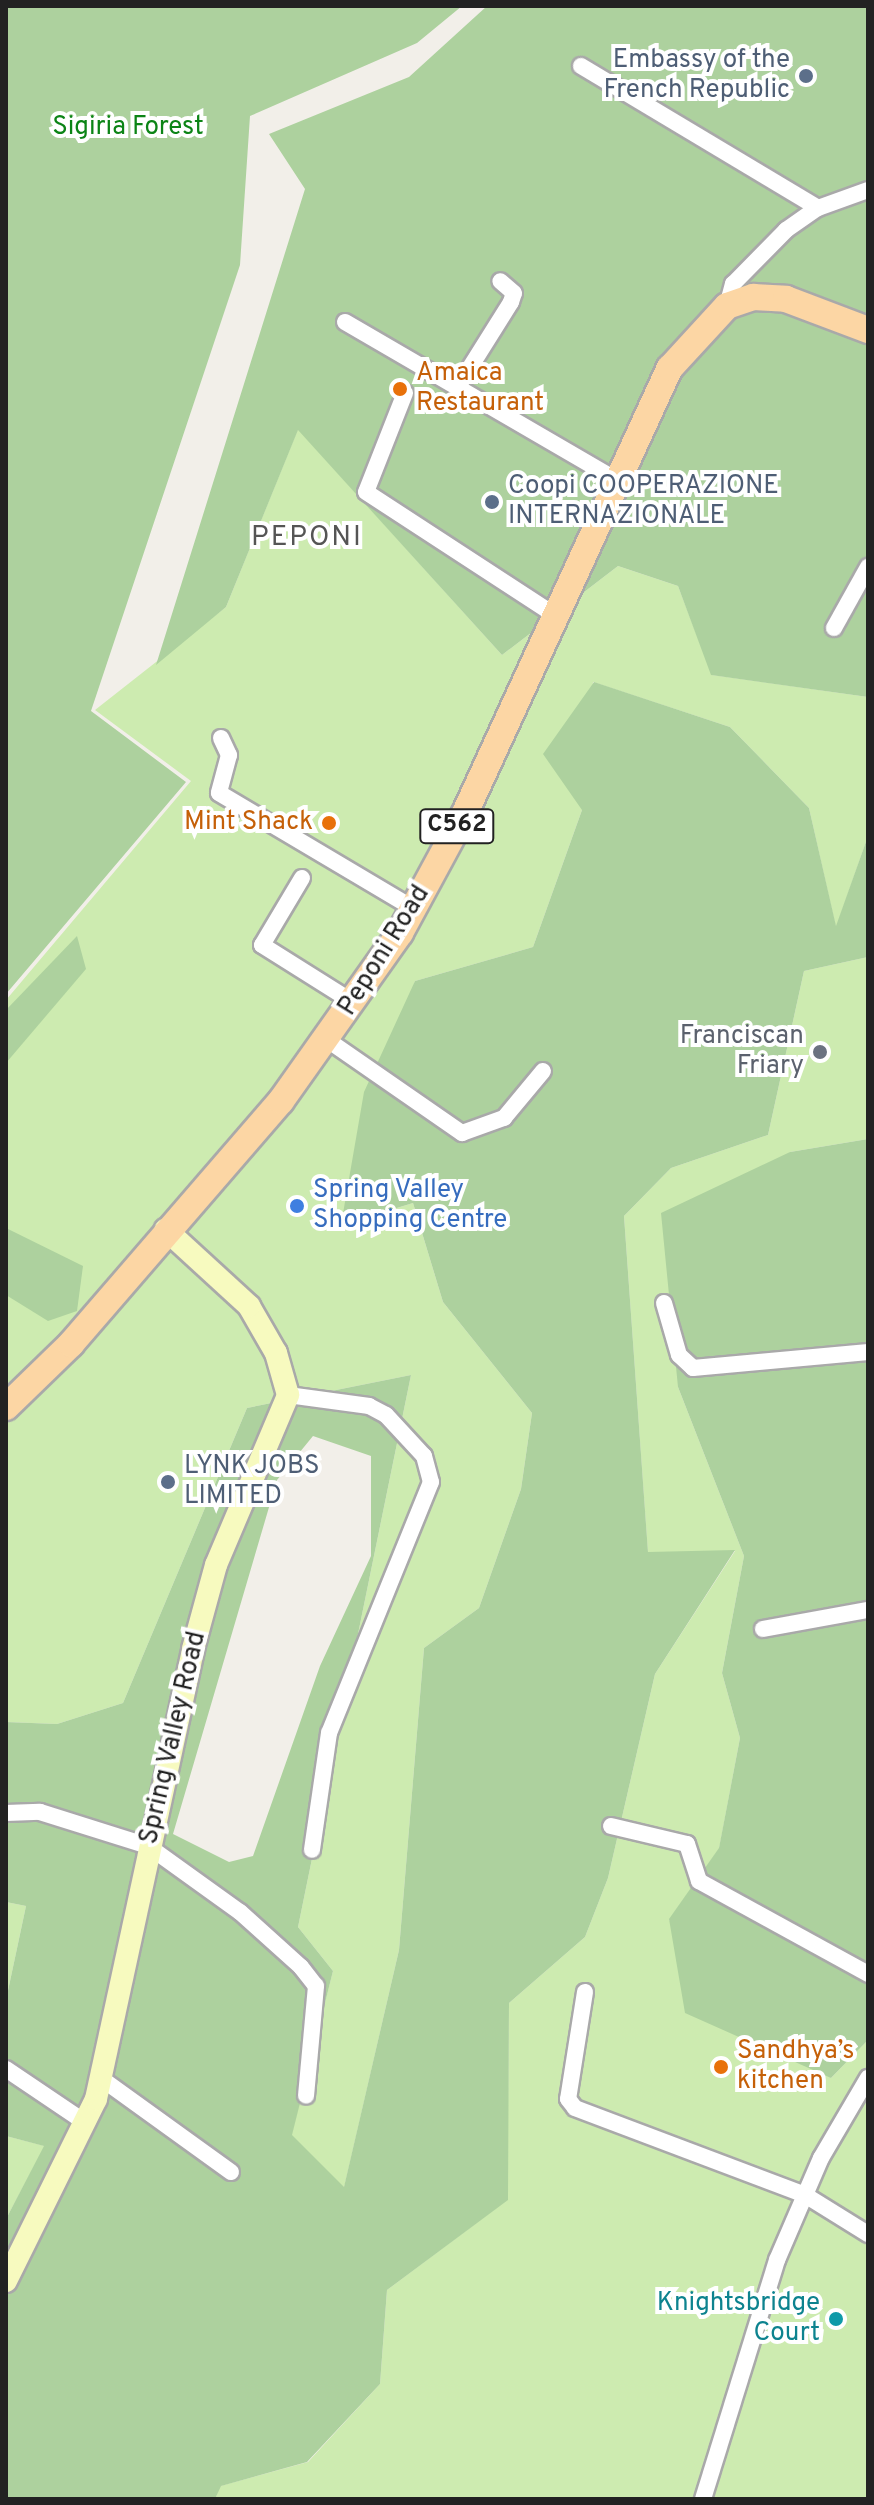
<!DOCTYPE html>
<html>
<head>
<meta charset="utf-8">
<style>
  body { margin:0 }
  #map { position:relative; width:874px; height:2505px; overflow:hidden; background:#f2efe9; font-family:Overpass,sans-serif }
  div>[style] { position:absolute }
  .grass>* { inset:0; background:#cdebb0 }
  .forest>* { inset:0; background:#add19e }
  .roads { filter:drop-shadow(2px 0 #a9a9a9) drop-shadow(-2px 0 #a9a9a9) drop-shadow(0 2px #a9a9a9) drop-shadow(0 -2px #a9a9a9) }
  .street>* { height:16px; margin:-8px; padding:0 8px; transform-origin:8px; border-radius:8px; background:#fff }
  .secondary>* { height:22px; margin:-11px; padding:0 11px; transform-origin:11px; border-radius:11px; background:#f7fabf }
  .primary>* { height:26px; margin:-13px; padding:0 13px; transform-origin:13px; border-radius:13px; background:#fcd6a4 }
  .dots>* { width:22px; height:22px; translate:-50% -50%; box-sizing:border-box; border:4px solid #fff; border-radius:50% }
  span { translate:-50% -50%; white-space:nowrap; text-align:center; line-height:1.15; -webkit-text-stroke:8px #fff; paint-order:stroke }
  .shield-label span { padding:2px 6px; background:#fff; border:2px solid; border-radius:6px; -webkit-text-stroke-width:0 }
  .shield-label { font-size:24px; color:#222; font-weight:700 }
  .service-label { font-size:26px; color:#4e5e75 }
  .right { translate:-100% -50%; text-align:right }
  .left { translate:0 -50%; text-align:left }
  .park-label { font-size:26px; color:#0c8416 }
  .food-label { font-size:26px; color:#c56008 }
  .street-label { font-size:26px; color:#222 }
  .worship-label { font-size:26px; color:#5b616d }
  .shop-label { font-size:26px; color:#366cbe }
  .culture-label { font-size:26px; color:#0d838f }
  .neighbourhood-label { font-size:28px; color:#555; letter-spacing:2px }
  .frame { position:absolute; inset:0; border:8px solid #222; pointer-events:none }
</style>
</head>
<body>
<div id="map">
  <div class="grass">
    <i style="clip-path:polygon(298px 429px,502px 655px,618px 566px,678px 586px,712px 675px,868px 697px,868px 836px,836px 928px,809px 808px,730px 727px,593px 682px,582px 810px,533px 947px,415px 981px,341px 1225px,413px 1203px,443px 1302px,532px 1413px,521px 1489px,479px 1608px,424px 1648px,399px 1950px,344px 2188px,291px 2136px,333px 1971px,298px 1927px,411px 1375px,247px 1408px,123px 1703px,57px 1724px,6px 1722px,6px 1000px,191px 781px,95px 710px,226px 607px)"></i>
    <i style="clip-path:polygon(868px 957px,868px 1139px,790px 1152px,678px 1387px,744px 1556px,722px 1673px,740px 1738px,719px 1849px,669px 1920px,831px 2078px,868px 2040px,868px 2499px,215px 2499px,220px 2486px,308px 2462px,380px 2384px,387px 2290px,507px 2200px,509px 2003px,585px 1937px,608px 1878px,655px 1674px,735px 1551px,648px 1553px,624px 1216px,671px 1168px,768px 1135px,804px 971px)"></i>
    <i style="clip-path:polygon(6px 1902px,26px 1906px,6px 2000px)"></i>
    <i style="clip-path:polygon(6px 2136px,45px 2146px,6px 2219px)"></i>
  </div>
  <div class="forest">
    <i style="clip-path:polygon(6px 6px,462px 6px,417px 43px,250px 116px,240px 265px,91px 711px,186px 782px,6px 994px)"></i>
    <i style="clip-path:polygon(487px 6px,868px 6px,868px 697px,711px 675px,678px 586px,618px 566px,502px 655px,298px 430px,226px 607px,156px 665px,305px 189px,269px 134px,409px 77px)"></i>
    <i style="clip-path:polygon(evenodd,594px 682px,730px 727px,809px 808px,836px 926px,868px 836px,868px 957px,804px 971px,768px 1135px,671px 1168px,624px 1216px,648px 1552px,735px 1550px,655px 1674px,608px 1878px,585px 1937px,509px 2003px,508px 2200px,387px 2290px,380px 2384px,307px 2462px,221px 2486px,215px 2499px,6px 2499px,6px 2219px,44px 2146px,6px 2136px,6px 2000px,26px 1906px,6px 1902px,6px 1722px,57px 1724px,123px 1703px,247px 1408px,411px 1375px,298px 1927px,333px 1971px,292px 2135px,344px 2187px,399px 1950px,424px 1648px,479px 1608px,521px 1489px,532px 1413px,443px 1302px,413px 1203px,341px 1225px,364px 1092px,415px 981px,533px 947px,582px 810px,543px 754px,594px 682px,313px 1436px,371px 1456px,371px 1556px,320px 1666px,253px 1856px,229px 1862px,173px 1834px,277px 1480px,313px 1436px)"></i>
    <i style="clip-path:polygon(77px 936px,86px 969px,6px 1063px,6px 1010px)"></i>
    <i style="clip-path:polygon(868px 1139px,868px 2040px,831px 2078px,685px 2013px,669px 1919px,719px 1848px,740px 1738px,722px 1673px,744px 1556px,678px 1387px,661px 1213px,790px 1152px)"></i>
    <i style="clip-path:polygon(6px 1228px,83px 1266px,77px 1311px,48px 1321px,6px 1295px)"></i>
  </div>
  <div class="roads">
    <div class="street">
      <i style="left:581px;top:66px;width:276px;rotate:30.9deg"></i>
      <i style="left:727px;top:306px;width:23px;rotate:-75deg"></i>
      <i style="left:733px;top:284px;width:76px;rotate:-45.5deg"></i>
      <i style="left:786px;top:230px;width:39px;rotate:-35deg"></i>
      <i style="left:818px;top:208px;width:53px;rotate:-19.8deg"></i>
      <i style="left:345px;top:322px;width:316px;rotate:30.2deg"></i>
      <i style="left:459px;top:385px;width:98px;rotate:-57.9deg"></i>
      <i style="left:511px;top:302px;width:9px;rotate:-72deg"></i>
      <i style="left:514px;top:293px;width:18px;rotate:-139deg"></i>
      <i style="left:405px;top:393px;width:106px;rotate:111.5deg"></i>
      <i style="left:366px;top:492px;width:227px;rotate:33.1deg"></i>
      <i style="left:834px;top:628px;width:70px;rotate:-60.9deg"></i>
      <i style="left:221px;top:738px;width:19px;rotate:65deg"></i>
      <i style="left:229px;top:755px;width:39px;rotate:105deg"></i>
      <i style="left:219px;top:793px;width:227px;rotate:30.7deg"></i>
      <i style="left:302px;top:878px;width:78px;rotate:120.8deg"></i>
      <i style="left:262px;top:945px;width:109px;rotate:32.2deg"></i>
      <i style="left:329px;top:1041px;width:162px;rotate:34.7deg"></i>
      <i style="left:462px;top:1133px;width:45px;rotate:-19.7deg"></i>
      <i style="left:504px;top:1118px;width:61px;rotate:-50.3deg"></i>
      <i style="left:664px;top:1303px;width:54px;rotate:73.9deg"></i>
      <i style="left:679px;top:1355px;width:19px;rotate:43deg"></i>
      <i style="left:693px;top:1368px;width:176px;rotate:-5.2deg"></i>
      <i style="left:288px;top:1395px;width:82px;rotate:7.7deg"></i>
      <i style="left:369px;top:1406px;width:19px;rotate:28deg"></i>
      <i style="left:386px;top:1415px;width:56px;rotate:47.2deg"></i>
      <i style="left:424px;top:1456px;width:27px;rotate:75deg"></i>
      <i style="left:431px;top:1482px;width:271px;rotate:112.1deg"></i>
      <i style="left:329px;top:1733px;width:118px;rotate:98.3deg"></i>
      <i style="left:763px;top:1629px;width:107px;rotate:-10.3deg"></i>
      <i style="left:6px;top:1813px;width:34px;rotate:-2deg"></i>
      <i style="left:40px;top:1812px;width:113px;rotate:17.5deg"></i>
      <i style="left:148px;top:1846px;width:113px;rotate:35.7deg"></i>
      <i style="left:240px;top:1912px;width:82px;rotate:42deg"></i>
      <i style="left:301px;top:1967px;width:24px;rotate:52deg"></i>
      <i style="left:316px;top:1986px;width:110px;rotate:95.2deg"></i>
      <i style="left:611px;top:1826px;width:78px;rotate:13.3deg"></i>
      <i style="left:687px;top:1844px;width:39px;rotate:72deg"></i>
      <i style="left:699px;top:1881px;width:193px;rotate:28.8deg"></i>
      <i style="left:585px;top:1992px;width:108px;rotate:99deg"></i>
      <i style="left:568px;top:2099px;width:11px;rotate:52deg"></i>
      <i style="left:575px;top:2108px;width:246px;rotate:20.7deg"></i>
      <i style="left:805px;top:2195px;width:74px;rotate:31.8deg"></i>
      <i style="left:6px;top:2069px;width:93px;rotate:34deg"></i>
      <i style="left:102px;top:2079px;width:159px;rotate:35.8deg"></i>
      <i style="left:703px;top:2499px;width:250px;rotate:-72.8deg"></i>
      <i style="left:777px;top:2260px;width:111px;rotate:-66.7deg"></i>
      <i style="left:821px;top:2158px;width:93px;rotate:-59.6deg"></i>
    </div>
    <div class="secondary">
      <i style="left:6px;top:2281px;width:203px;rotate:-63.7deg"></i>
      <i style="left:96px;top:2099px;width:460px;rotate:-77.8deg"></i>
      <i style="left:193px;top:1649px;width:87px;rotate:-74.7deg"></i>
      <i style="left:216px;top:1565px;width:185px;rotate:-67deg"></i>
      <i style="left:288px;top:1395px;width:44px;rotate:-105.9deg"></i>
      <i style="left:276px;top:1353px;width:54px;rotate:-119.9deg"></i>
      <i style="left:249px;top:1306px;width:113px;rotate:-137.5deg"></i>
    </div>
    <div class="primary">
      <i style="left:6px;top:1407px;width:91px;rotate:-44.1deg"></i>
      <i style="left:71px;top:1344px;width:321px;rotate:-49.2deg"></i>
      <i style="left:281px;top:1101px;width:206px;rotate:-54.7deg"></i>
      <i style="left:400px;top:933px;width:136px;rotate:-61.6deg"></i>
      <i style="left:465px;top:813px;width:490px;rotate:-65.3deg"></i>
      <i style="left:670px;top:368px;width:84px;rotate:-47.4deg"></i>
      <i style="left:727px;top:306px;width:28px;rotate:-19deg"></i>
      <i style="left:753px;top:297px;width:33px;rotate:3deg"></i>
      <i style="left:786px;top:299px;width:88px;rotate:20.7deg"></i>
    </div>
  </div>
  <div class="dots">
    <i style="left:806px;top:76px;background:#5c6f8a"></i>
    <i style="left:400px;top:389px;background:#e8710a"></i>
    <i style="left:492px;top:502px;background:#5c6f8a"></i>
    <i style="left:329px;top:823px;background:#e8710a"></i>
    <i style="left:820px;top:1052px;background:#6b7280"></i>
    <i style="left:297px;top:1206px;background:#3f7fe0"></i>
    <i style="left:168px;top:1482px;background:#5c6f8a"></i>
    <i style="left:721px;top:2067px;background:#e8710a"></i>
    <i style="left:836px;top:2319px;background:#0f9aa8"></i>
  </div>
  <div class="shield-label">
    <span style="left:457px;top:826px">C562</span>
  </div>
  <div class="service-label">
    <span class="right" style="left:790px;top:76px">Embassy of the<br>French Republic</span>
    <span class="left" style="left:508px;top:502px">Coopi COOPERAZIONE<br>INTERNAZIONALE</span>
    <span class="left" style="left:184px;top:1482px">LYNK JOBS<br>LIMITED</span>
  </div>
  <div class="park-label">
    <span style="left:128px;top:128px">Sigiria Forest</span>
  </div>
  <div class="food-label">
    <span class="left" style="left:416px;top:389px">Amaica<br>Restaurant</span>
    <span class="right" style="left:313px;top:823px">Mint Shack</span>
    <span class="left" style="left:737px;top:2067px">Sandhya’s<br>kitchen</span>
  </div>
  <div class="street-label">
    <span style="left:385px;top:951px;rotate:-58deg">Peponi Road</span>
    <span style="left:174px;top:1738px;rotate:-77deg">Spring Valley Road</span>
  </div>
  <div class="worship-label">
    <span class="right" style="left:804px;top:1052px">Franciscan<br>Friary</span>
  </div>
  <div class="shop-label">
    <span class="left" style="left:313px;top:1206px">Spring Valley<br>Shopping Centre</span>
  </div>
  <div class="culture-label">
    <span class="right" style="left:820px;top:2319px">Knightsbridge<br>Court</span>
  </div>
  <div class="neighbourhood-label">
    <span style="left:307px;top:538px">PEPONI</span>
  </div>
  <div class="frame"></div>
</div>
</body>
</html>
